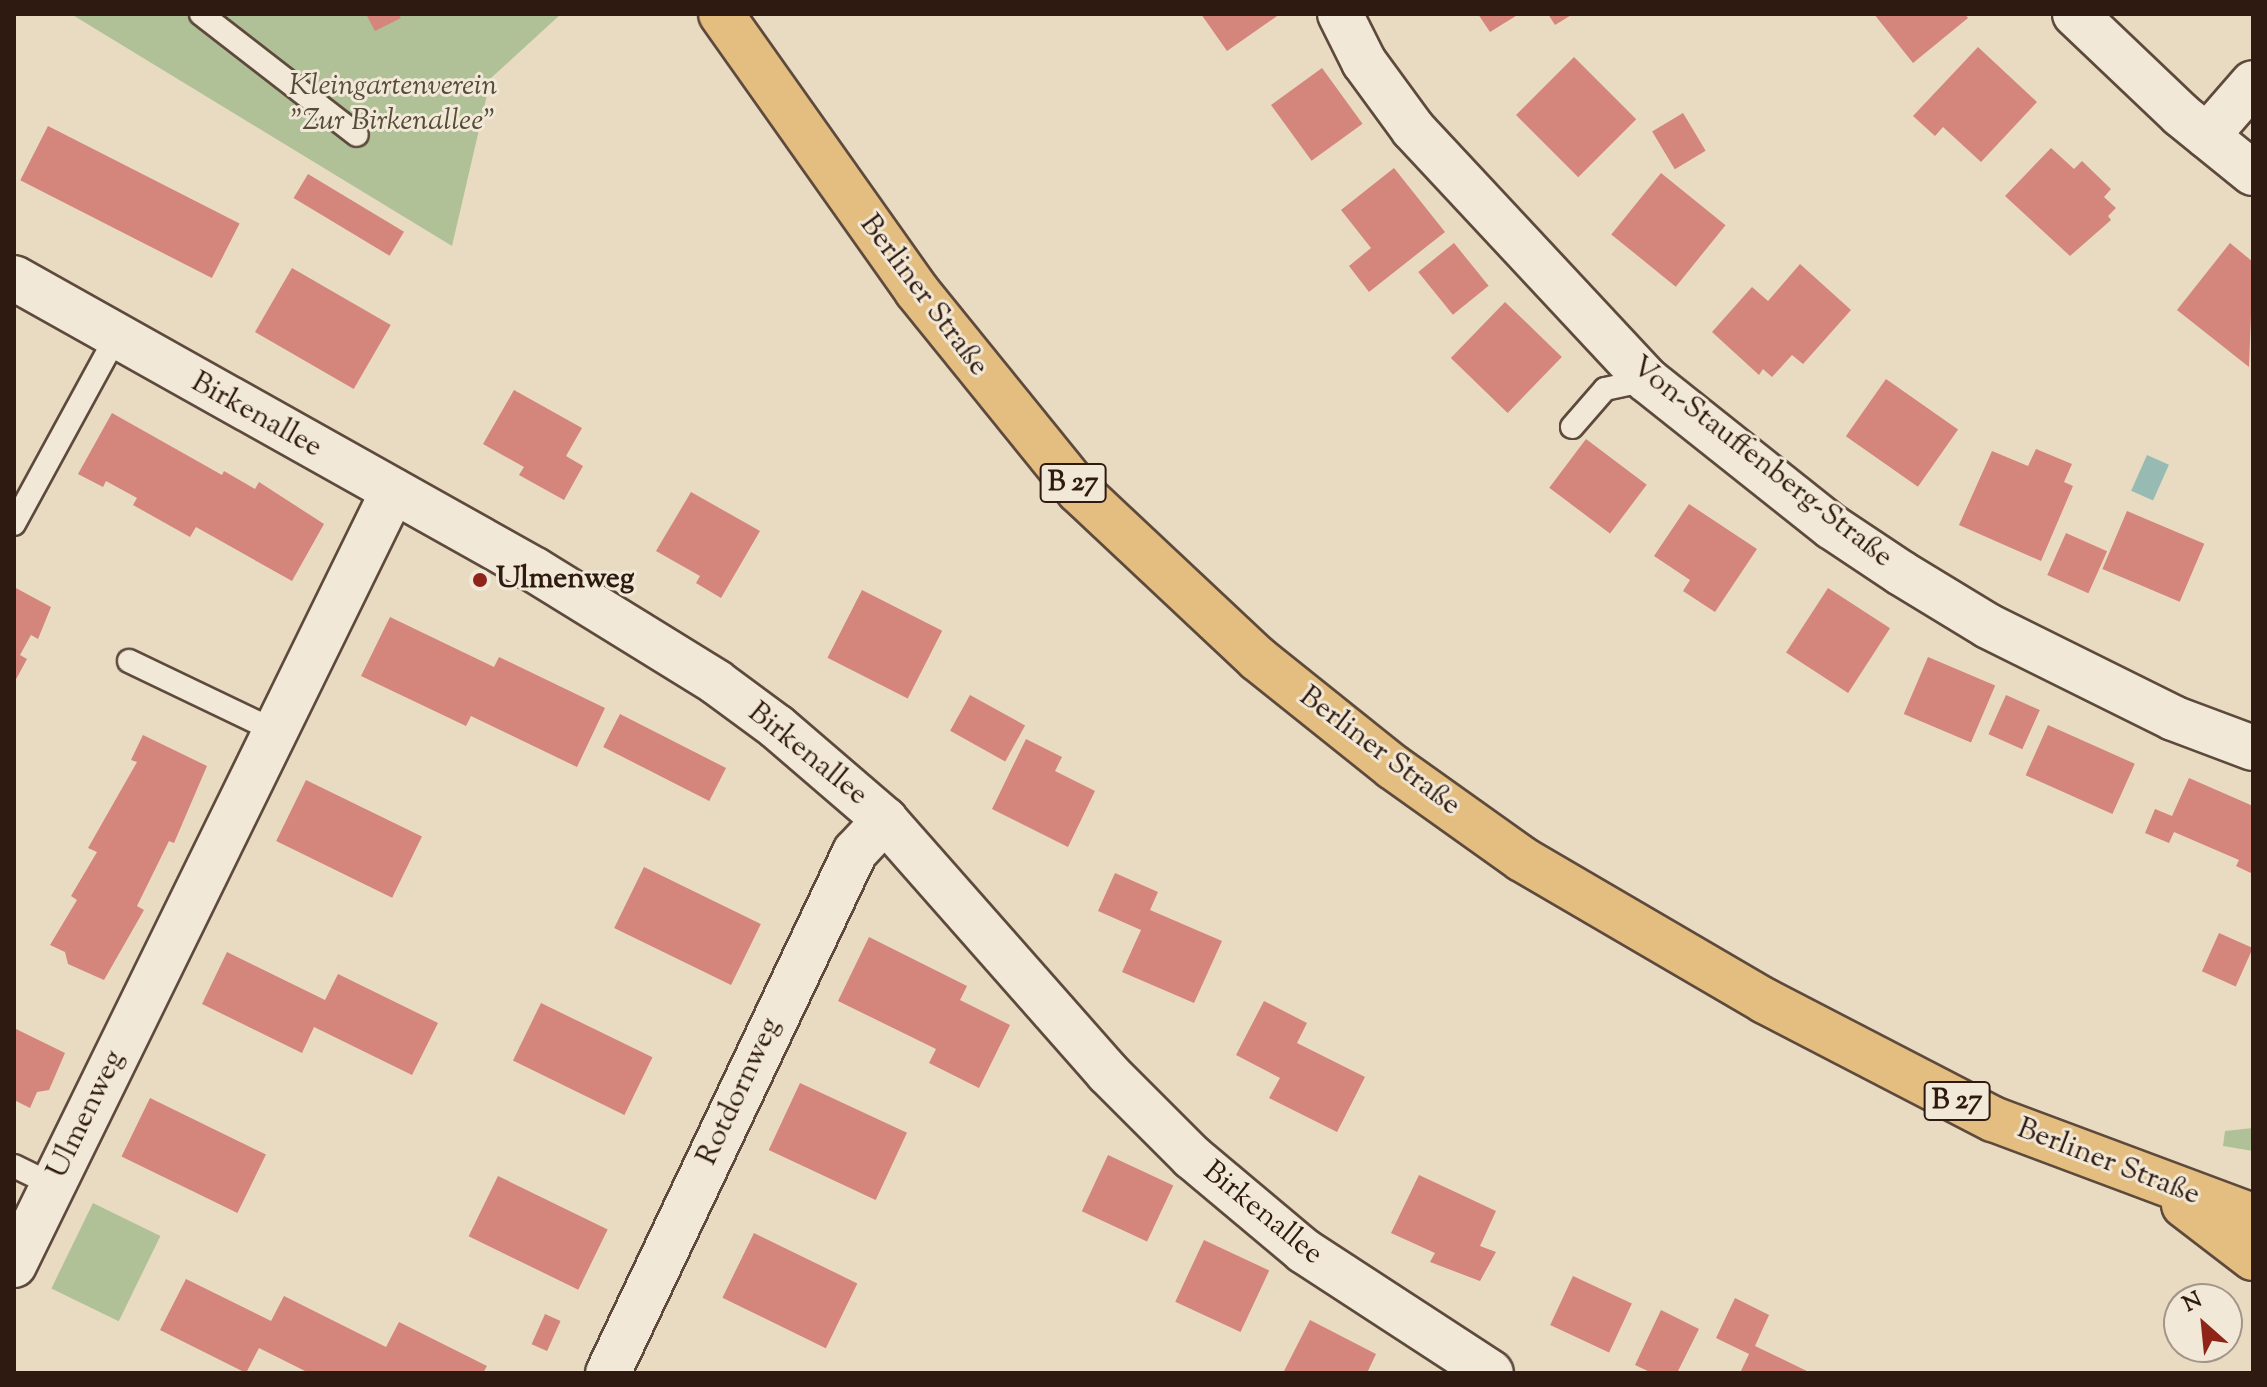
<!DOCTYPE html>
<html>
<head>
<meta charset="utf-8">
<style>
  body { margin:0 }
  #map { position:relative; width:2267px; height:1387px; overflow:hidden; background:#e9dbc1; font-family:"Sorts Mill Goudy",serif }
  div>[style] { position:absolute }
  .green>* { inset:0; background:#b1c197; transform-origin:0 0 }
  .water>* { inset:0; background:#97bbb3; transform-origin:0 0 }
  .building>* { inset:0; background:#d4857c; transform-origin:0 0 }
  .roads { filter:drop-shadow(2px 0 #5e4a3d) drop-shadow(-2px 0 #5e4a3d) drop-shadow(0 2px #5e4a3d) drop-shadow(0 -2px #5e4a3d) }
  .service>* { height:22px; margin:-11px; padding:0 11px; transform-origin:11px; border-radius:11px; background:#f1e8d7 }
  .minor>* { height:44px; margin:-22px; padding:0 22px; transform-origin:22px; border-radius:22px; background:#f1e8d7 }
  .trunk>* { height:44px; margin:-22px; padding:0 22px; transform-origin:22px; border-radius:22px; background:#e4be80 }
  .dots>* { width:22px; height:22px; translate:-50% -50%; box-sizing:border-box; border:4px solid #f1e8d7; border-radius:50% }
  span { translate:-50% -50%; white-space:nowrap; text-align:center; line-height:1.15; -webkit-text-stroke:6px #f1e8d7; paint-order:stroke }
  .shield-label span { padding:2px 6px; background:#f1e8d7; border:2px solid; border-radius:6px; -webkit-text-stroke-width:0 }
  .shield-label { font-size:28px; color:#2f1a11; font-weight:700 }
  .park-label { font-size:30px; color:#564c39; font-style:italic }
  .street-label { font-size:30px; color:#2f1a11 }
  .poi-label { font-size:30px; color:#2f1a11; font-weight:700 }
  .left { translate:0 -50%; text-align:left }
  .frame { position:absolute; inset:0; border:16px solid #2f1a11; pointer-events:none }
  .north { position:absolute; left:2163px; top:1283px; width:80px; height:80px; box-sizing:border-box; background:#f1e8d7; border:2px solid #a39688; border-radius:50%; rotate:333deg; font-size:22px; font-weight:700; line-height:32px; text-align:center; color:#2f1a11 }
  .north::after { content:''; display:block; margin:auto; width:28px; height:36px; background:#8f2418; clip-path:polygon(50% 0,100% 100%,50% 72%,0 100%) }
</style>
</head>
<body>
<div id="map">
  <div class="green">
    <i style="clip-path:polygon(71px 14px,561px 14px,491px 78px,452px 246px)"></i>
    <i style="clip-path:polygon(2253px 1128px,2253px 1151px,2223px 1146px,2225px 1131px)"></i>
    <i style="left:93px;top:1203px;width:75px;height:95px;rotate:26deg"></i>
  </div>
  <div class="water">
    <i style="left:2147px;top:455px;width:24px;height:39px;rotate:24deg"></i>
  </div>
  <div class="building">
    <i style="clip-path:polygon(366px 14px,398px 14px,401px 18px,375px 31px)"></i>
    <i style="clip-path:polygon(1201px 14px,1280px 14px,1227px 51px)"></i>
    <i style="clip-path:polygon(1478px 14px,1519px 14px,1490px 32px)"></i>
    <i style="clip-path:polygon(1548px 14px,1573px 14px,1555px 25px)"></i>
    <i style="clip-path:polygon(1874px 14px,1965px 14px,1968px 18px,1913px 63px)"></i>
    <i style="clip-path:polygon(1978px 47px,2037px 102px,1981px 162px,1943px 127px,1935px 136px,1913px 116px)"></i>
    <i style="left:1574px;top:57px;width:88px;height:82px;rotate:45deg"></i>
    <i style="left:1322px;top:68px;width:69px;height:63px;rotate:54deg"></i>
    <i style="left:1683px;top:113px;width:44px;height:36px;rotate:59deg"></i>
    <i style="left:48px;top:126px;width:215px;height:61px;rotate:27deg"></i>
    <i style="clip-path:polygon(2051px 148px,2074px 169px,2082px 161px,2111px 189px,2104px 197px,2116px 208px,2108px 216px,2111px 220px,2070px 256px,2005px 196px)"></i>
    <i style="clip-path:polygon(1394px 168px,1445px 232px,1369px 292px,1349px 266px,1371px 248px,1341px 210px)"></i>
    <i style="left:1661px;top:173px;width:83px;height:79px;rotate:39deg"></i>
    <i style="left:308px;top:174px;width:112px;height:28px;rotate:31deg"></i>
    <i style="left:1454px;top:243px;width:55px;height:46px;rotate:51deg"></i>
    <i style="clip-path:polygon(2230px 243px,2253px 262px,2249px 367px,2177px 310px)"></i>
    <i style="clip-path:polygon(1800px 264px,1851px 310px,1803px 364px,1792px 355px,1772px 377px,1763px 369px,1759px 375px,1712px 332px,1752px 287px,1768px 301px)"></i>
    <i style="left:292px;top:268px;width:114px;height:74px;rotate:30deg"></i>
    <i style="left:1505px;top:302px;width:79px;height:78px;rotate:44deg"></i>
    <i style="left:1886px;top:379px;width:88px;height:70px;rotate:35deg"></i>
    <i style="clip-path:polygon(514px 390px,582px 428px,566px 456px,583px 466px,564px 500px,519px 475px,524px 467px,483px 444px)"></i>
    <i style="clip-path:polygon(112px 413px,222px 475px,224px 471px,255px 489px,259px 482px,324px 524px,292px 581px,196px 527px,190px 537px,133px 505px,137px 498px,106px 481px,103px 487px,78px 474px)"></i>
    <i style="left:1586px;top:439px;width:76px;height:61px;rotate:37deg"></i>
    <i style="clip-path:polygon(2036px 449px,2072px 464px,2064px 482px,2073px 486px,2041px 561px,1959px 525px,1992px 451px,2028px 466px)"></i>
    <i style="clip-path:polygon(691px 492px,760px 531px,721px 598px,696px 583px,700px 576px,656px 551px)"></i>
    <i style="clip-path:polygon(1689px 504px,1757px 549px,1715px 612px,1683px 591px,1690px 580px,1654px 556px)"></i>
    <i style="left:2127px;top:511px;width:84px;height:63px;rotate:23deg"></i>
    <i style="left:2066px;top:533px;width:45px;height:46px;rotate:24deg"></i>
    <i style="clip-path:polygon(14px 587px,51px 607px,38px 639px,31px 635px,20px 655px,27px 659px,14px 683px)"></i>
    <i style="left:1828px;top:588px;width:74px;height:77px;rotate:33deg"></i>
    <i style="left:862px;top:590px;width:90px;height:76px;rotate:27deg"></i>
    <i style="clip-path:polygon(390px 617px,494px 667px,499px 657px,605px 708px,577px 767px,471px 716px,466px 726px,361px 676px)"></i>
    <i style="left:1928px;top:657px;width:73px;height:62px;rotate:23deg"></i>
    <i style="left:970px;top:695px;width:63px;height:41px;rotate:29deg"></i>
    <i style="left:2006px;top:695px;width:37px;height:43px;rotate:24deg"></i>
    <i style="left:620px;top:714px;width:119px;height:37px;rotate:27deg"></i>
    <i style="left:2048px;top:725px;width:95px;height:55px;rotate:24deg"></i>
    <i style="clip-path:polygon(143px 735px,207px 766px,174px 843px,169px 841px,137px 906px,144px 910px,104px 980px,68px 964px,65px 952px,50px 945px,77px 900px,71px 896px,97px 852px,88px 848px,137px 762px,131px 760px)"></i>
    <i style="clip-path:polygon(1026px 739px,1062px 757px,1055px 771px,1095px 791px,1068px 847px,992px 809px)"></i>
    <i style="clip-path:polygon(2189px 778px,2253px 806px,2253px 874px,2236px 866px,2239px 860px,2174px 832px,2169px 843px,2145px 833px,2155px 809px,2172px 816px)"></i>
    <i style="left:306px;top:780px;width:129px;height:68px;rotate:26deg"></i>
    <i style="left:644px;top:867px;width:130px;height:68px;rotate:26deg"></i>
    <i style="clip-path:polygon(1115px 873px,1158px 892px,1150px 910px,1222px 941px,1194px 1003px,1122px 972px,1141px 930px,1098px 911px)"></i>
    <i style="left:2219px;top:933px;width:37px;height:42px;rotate:24deg"></i>
    <i style="clip-path:polygon(869px 937px,967px 986px,960px 1000px,1010px 1025px,979px 1088px,929px 1063px,936px 1049px,838px 1001px)"></i>
    <i style="clip-path:polygon(227px 952px,325px 1000px,338px 974px,438px 1023px,412px 1075px,314px 1027px,302px 1053px,202px 1004px)"></i>
    <i style="clip-path:polygon(1264px 1001px,1307px 1023px,1297px 1043px,1365px 1077px,1337px 1132px,1269px 1098px,1280px 1078px,1236px 1055px)"></i>
    <i style="left:541px;top:1003px;width:124px;height:64px;rotate:26deg"></i>
    <i style="clip-path:polygon(14px 1028px,65px 1053px,49px 1090px,37px 1092px,30px 1108px,14px 1100px)"></i>
    <i style="left:800px;top:1083px;width:118px;height:74px;rotate:25deg"></i>
    <i style="left:150px;top:1098px;width:129px;height:65px;rotate:26deg"></i>
    <i style="left:1108px;top:1155px;width:72px;height:62px;rotate:25deg"></i>
    <i style="clip-path:polygon(1419px 1175px,1496px 1211px,1480px 1246px,1496px 1252px,1480px 1281px,1430px 1262px,1435px 1253px,1391px 1233px)"></i>
    <i style="left:498px;top:1176px;width:122px;height:67px;rotate:26deg"></i>
    <i style="left:754px;top:1233px;width:115px;height:72px;rotate:26deg"></i>
    <i style="left:1204px;top:1240px;width:72px;height:68px;rotate:25deg"></i>
    <i style="left:1573px;top:1276px;width:65px;height:54px;rotate:25deg"></i>
    <i style="clip-path:polygon(186px 1279px,271px 1321px,284px 1296px,386px 1347px,399px 1322px,487px 1366px,483px 1373px,309px 1373px,259px 1348px,246px 1373px,160px 1330px)"></i>
    <i style="clip-path:polygon(1735px 1298px,1769px 1315px,1755px 1346px,1811px 1373px,1740px 1373px,1749px 1354px,1716px 1338px)"></i>
    <i style="clip-path:polygon(1661px 1310px,1699px 1329px,1677px 1373px,1652px 1373px,1635px 1365px)"></i>
    <i style="left:545px;top:1314px;width:17px;height:33px;rotate:24deg"></i>
    <i style="clip-path:polygon(1310px 1320px,1376px 1354px,1367px 1373px,1283px 1373px)"></i>
  </div>
  <div class="roads">
    <div class="service">
      <i style="left:201px;top:14px;width:197px;rotate:37.8deg"></i>
      <i style="left:1572px;top:427px;width:50px;rotate:-49deg"></i>
      <i style="left:1605px;top:389px;width:43px;rotate:-12.1deg"></i>
      <i style="left:14px;top:524px;width:211px;rotate:-61.4deg"></i>
      <i style="left:129px;top:661px;width:162px;rotate:25.6deg"></i>
      <i style="left:14px;top:1166px;width:43px;rotate:26deg"></i>
    </div>
    <div class="minor">
      <i style="left:1340px;top:14px;width:54px;rotate:63.4deg"></i>
      <i style="left:1364px;top:62px;width:83px;rotate:53.8deg"></i>
      <i style="left:1413px;top:129px;width:343px;rotate:47deg"></i>
      <i style="left:1647px;top:380px;width:236px;rotate:38.5deg"></i>
      <i style="left:1832px;top:527px;width:83px;rotate:33.7deg"></i>
      <i style="left:1901px;top:573px;width:102px;rotate:31.3deg"></i>
      <i style="left:1988px;top:626px;width:207px;rotate:26.4deg"></i>
      <i style="left:2173px;top:718px;width:85px;rotate:20.6deg"></i>
      <i style="left:2075px;top:14px;width:146px;rotate:43.6deg"></i>
      <i style="left:2181px;top:115px;width:92px;rotate:38.9deg"></i>
      <i style="left:2207px;top:136px;width:70px;rotate:-49deg"></i>
      <i style="left:14px;top:278px;width:597px;rotate:29.27deg"></i>
      <i style="left:535px;top:570px;width:213px;rotate:31.7deg"></i>
      <i style="left:716px;top:682px;width:76px;rotate:36.4deg"></i>
      <i style="left:777px;top:727px;width:143px;rotate:40.7deg"></i>
      <i style="left:885px;top:820px;width:337px;rotate:48.6deg"></i>
      <i style="left:1108px;top:1073px;width:119px;rotate:45deg"></i>
      <i style="left:1192px;top:1157px;width:146px;rotate:40deg"></i>
      <i style="left:1304px;top:1251px;width:223px;rotate:33.1deg"></i>
      <i style="left:14px;top:1265px;width:862px;rotate:-63.91deg"></i>
      <i style="left:608px;top:1373px;width:577px;rotate:-64.63deg"></i>
      <i style="left:855px;top:852px;width:44px;rotate:-46.8deg"></i>
    </div>
    <div class="trunk">
      <i style="left:721px;top:14px;width:339px;rotate:54.7deg"></i>
      <i style="left:917px;top:291px;width:257px;rotate:51deg"></i>
      <i style="left:1079px;top:491px;width:245px;rotate:43.2deg"></i>
      <i style="left:1258px;top:659px;width:173px;rotate:38.7deg"></i>
      <i style="left:1393px;top:767px;width:158px;rotate:35.5deg"></i>
      <i style="left:1522px;top:859px;width:281px;rotate:30.3deg"></i>
      <i style="left:1765px;top:1001px;width:257px;rotate:27.4deg"></i>
      <i style="left:1993px;top:1119px;width:278px;rotate:20.5deg"></i>
      <i style="left:2184px;top:1205px;width:87px;rotate:37.5deg"></i>
    </div>
  </div>
  <div class="dots">
    <i style="left:480px;top:580px;background:#8f2418"></i>
  </div>
  <div class="shield-label">
    <span style="left:1073px;top:483px">B 27</span>
    <span style="left:1957px;top:1101px">B 27</span>
  </div>
  <div class="park-label">
    <span style="left:393px;top:104px">Kleingartenverein<br>"Zur Birkenallee"</span>
  </div>
  <div class="street-label">
    <span style="left:923px;top:296px;rotate:53deg">Berliner Straße</span>
    <span style="left:256px;top:416px;rotate:29deg">Birkenallee</span>
    <span style="left:1761px;top:463px;rotate:38deg">Von-Stauffenberg-Straße</span>
    <span style="left:1379px;top:752px;rotate:37deg">Berliner Straße</span>
    <span style="left:807px;top:755px;rotate:39deg">Birkenallee</span>
    <span style="left:740px;top:1092px;rotate:-65deg">Rotdornweg</span>
    <span style="left:87px;top:1115px;rotate:-64deg">Ulmenweg</span>
    <span style="left:2108px;top:1163px;rotate:21deg">Berliner Straße</span>
    <span style="left:1262px;top:1214px;rotate:39deg">Birkenallee</span>
  </div>
  <div class="poi-label">
    <span class="left" style="left:496px;top:580px">Ulmenweg</span>
  </div>
  <div class="frame"></div>
  <div class="north">N</div>
</div>
</body>
</html>
